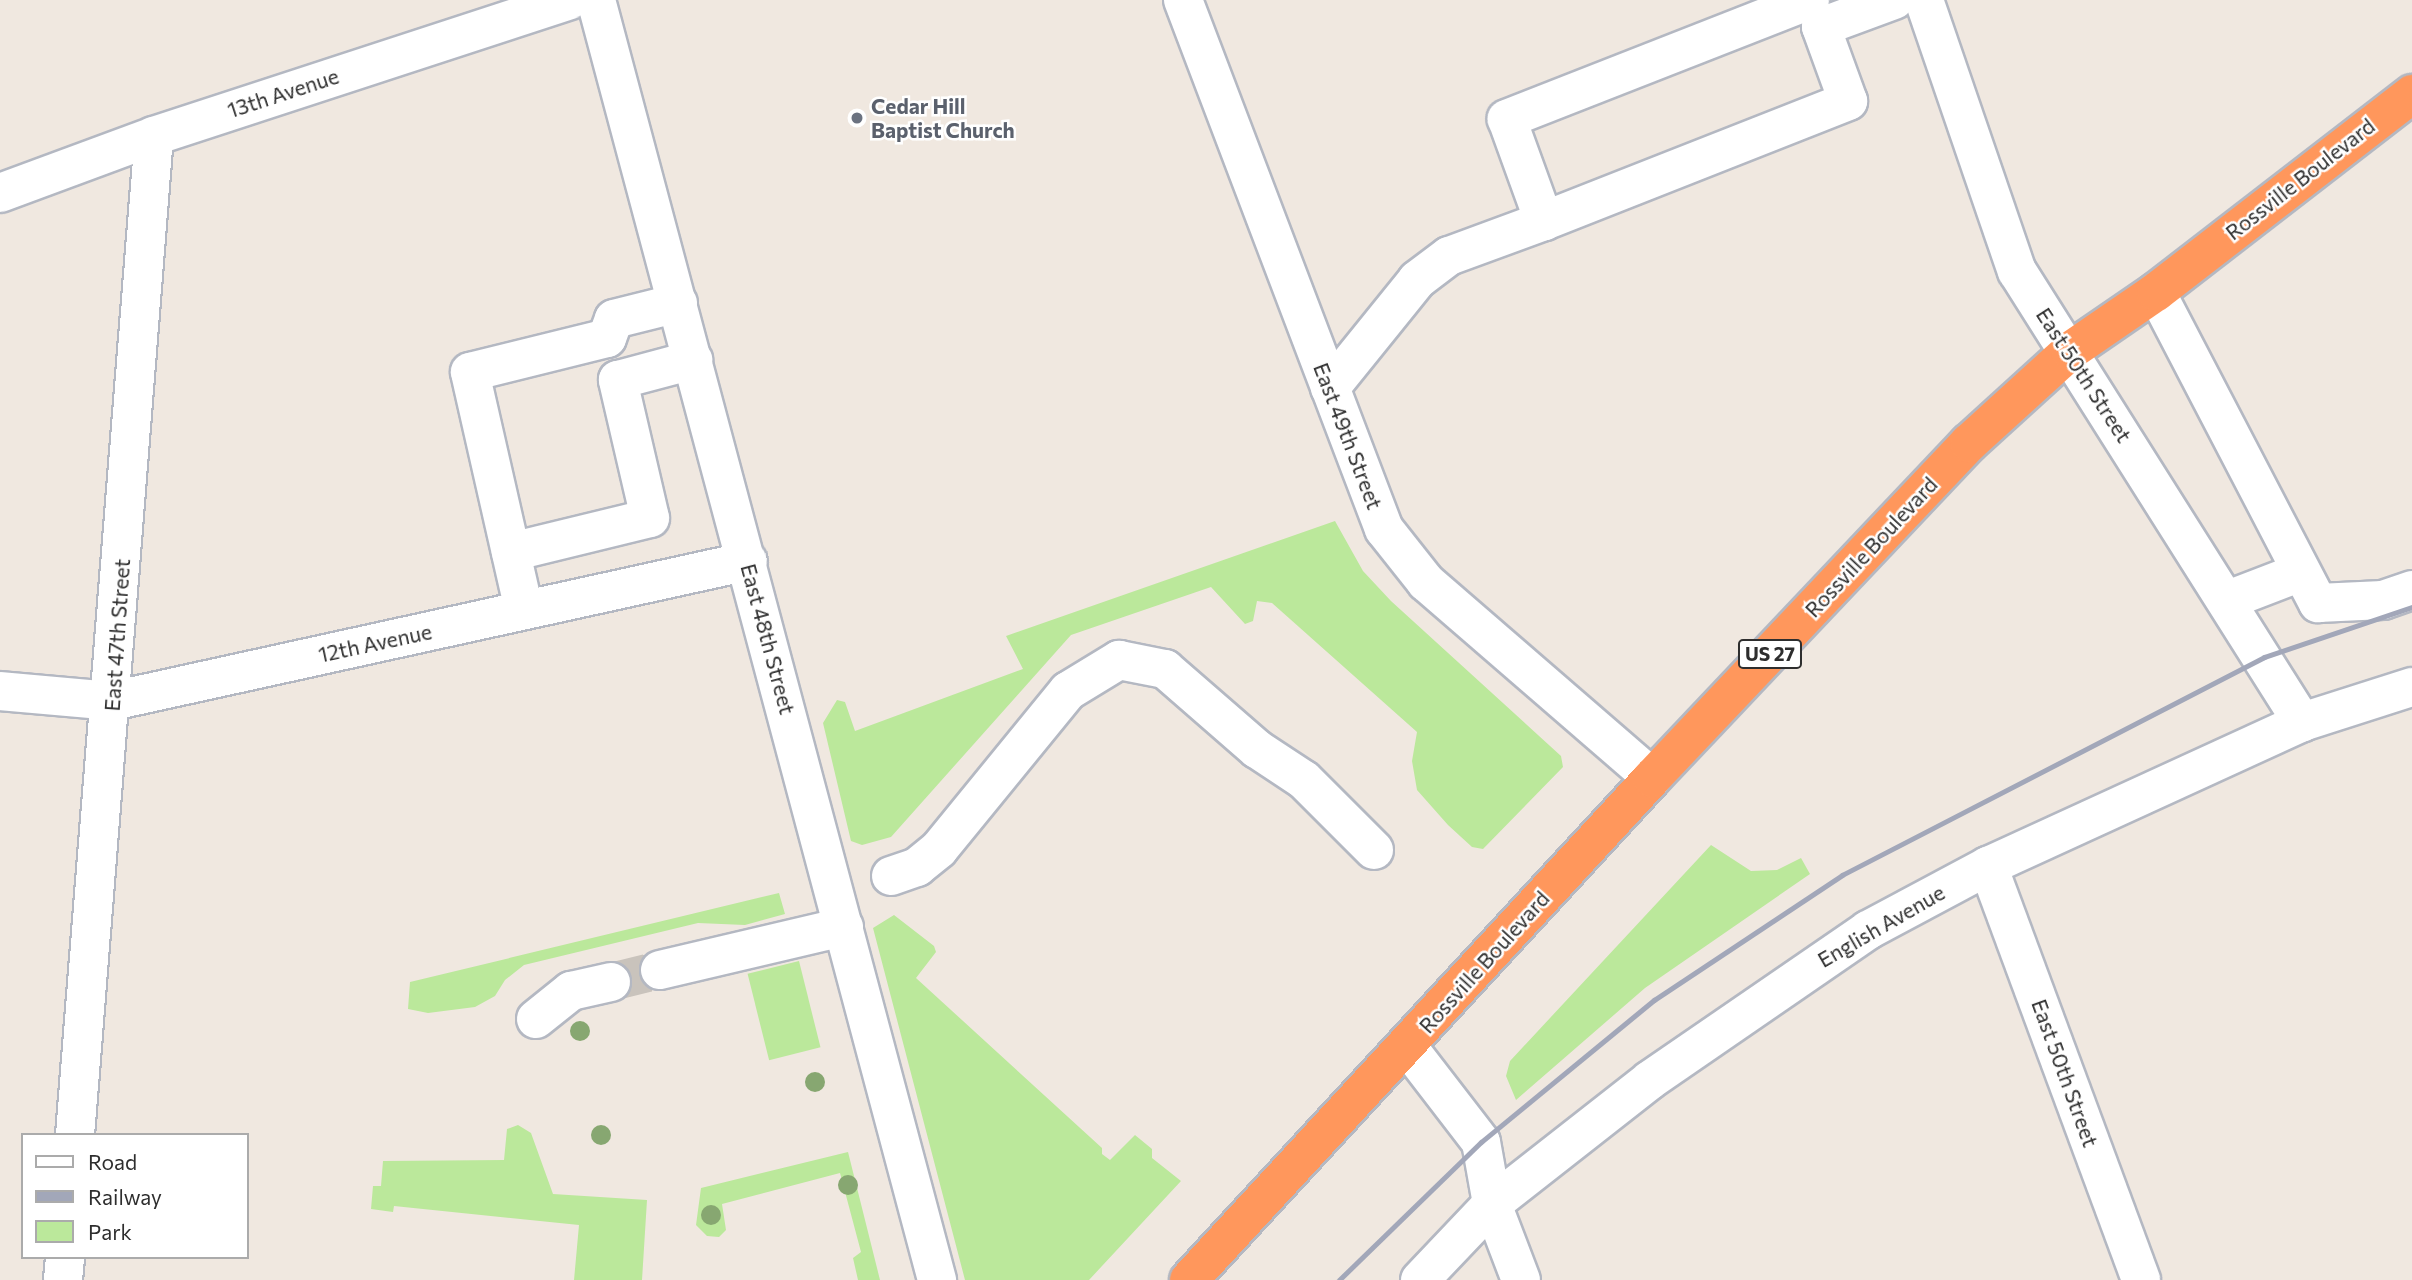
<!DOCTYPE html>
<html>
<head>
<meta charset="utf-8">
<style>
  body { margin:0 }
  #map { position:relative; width:2412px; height:1280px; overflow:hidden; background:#f0e8e0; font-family:Commissioner,sans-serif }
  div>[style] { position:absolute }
  .green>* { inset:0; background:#bbe89b; transform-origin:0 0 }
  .minor-tunnel>* { height:38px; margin-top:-19px; transform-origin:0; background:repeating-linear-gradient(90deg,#c9c3bc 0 38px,transparent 0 57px) }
  .roads { filter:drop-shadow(2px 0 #b4b8c2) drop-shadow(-2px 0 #b4b8c2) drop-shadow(0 2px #b4b8c2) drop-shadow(0 -2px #b4b8c2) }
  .minor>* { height:38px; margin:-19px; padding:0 19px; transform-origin:19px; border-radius:19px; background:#fff }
  .highway>* { height:38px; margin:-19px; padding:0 19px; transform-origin:19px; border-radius:19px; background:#ff975c }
  .rail>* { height:5px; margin:-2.5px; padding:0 2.5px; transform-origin:2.5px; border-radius:2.5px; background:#a2a7b9 }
  .trees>* { width:20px; height:20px; margin:-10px; border-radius:50%; background:#87a771 }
  .dots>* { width:19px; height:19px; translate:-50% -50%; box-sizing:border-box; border:4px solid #fff; border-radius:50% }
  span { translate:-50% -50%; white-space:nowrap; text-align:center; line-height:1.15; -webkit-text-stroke:5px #fff; paint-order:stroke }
  .shield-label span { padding:2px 5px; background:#fff; border:2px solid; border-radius:5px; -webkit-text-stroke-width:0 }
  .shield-label { font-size:19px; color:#2e2e2e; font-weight:700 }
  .street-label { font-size:21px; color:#2e2e2e }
  .worship-label { font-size:21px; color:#5b616d; font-weight:700 }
  .left { translate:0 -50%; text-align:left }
  .legend { position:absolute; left:21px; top:1133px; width:228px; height:126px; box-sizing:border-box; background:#fff; border:2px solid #ababab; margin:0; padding:9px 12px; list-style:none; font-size:21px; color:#2e2e2e }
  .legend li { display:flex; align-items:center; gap:14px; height:35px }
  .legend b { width:35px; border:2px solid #ababab }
</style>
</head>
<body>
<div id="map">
  <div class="green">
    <i style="clip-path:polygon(1335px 521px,1363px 571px,1391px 601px,1561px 756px,1563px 767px,1483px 849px,1472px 847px,1448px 825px,1417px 790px,1412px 761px,1417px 732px,1272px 603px,1257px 601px,1253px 621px,1245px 624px,1211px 587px,1071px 635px,891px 837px,862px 845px,851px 841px,823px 723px,837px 700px,845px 702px,855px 731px,1023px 669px,1006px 636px)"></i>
    <i style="clip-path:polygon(1711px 845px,1751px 871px,1777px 870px,1801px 858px,1810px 874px,1645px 988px,1516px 1100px,1506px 1076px,1510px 1061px)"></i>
    <i style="clip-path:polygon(779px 893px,785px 914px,745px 925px,698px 923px,524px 965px,505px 980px,495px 996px,475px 1007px,428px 1013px,408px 1009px,410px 982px)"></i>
    <i style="clip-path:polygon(894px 915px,934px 946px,936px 952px,916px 978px,1102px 1148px,1102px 1154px,1110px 1160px,1135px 1135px,1152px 1149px,1152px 1158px,1181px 1181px,1089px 1280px,965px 1280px,873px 928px)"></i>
    <i style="left:799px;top:961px;width:89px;height:53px;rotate:76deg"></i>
    <i style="clip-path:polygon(518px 1125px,531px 1133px,553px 1194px,647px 1200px,642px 1280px,574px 1280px,579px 1225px,394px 1206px,393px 1212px,371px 1209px,373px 1186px,381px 1186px,383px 1161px,504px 1160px,507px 1129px)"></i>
    <i style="clip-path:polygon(848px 1152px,880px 1280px,858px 1280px,853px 1258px,861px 1252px,840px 1173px,722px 1204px,726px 1230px,719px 1237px,707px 1236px,696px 1225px,701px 1188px)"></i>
  </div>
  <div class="minor-tunnel">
    <i style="left:611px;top:982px;width:50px;rotate:-13.8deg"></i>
  </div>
  <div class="roads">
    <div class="minor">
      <i style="left:596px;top:0;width:1325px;rotate:75.08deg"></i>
      <i style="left:1183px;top:0;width:566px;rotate:69.2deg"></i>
      <i style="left:1384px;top:529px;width:68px;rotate:51.6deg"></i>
      <i style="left:1426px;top:582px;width:299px;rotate:40.9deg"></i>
      <i style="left:1810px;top:0;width:326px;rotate:158.6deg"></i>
      <i style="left:1507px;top:119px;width:109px;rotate:70.1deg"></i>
      <i style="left:1544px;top:221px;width:327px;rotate:-21.5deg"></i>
      <i style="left:1848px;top:101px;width:79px;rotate:-110deg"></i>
      <i style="left:1821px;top:27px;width:78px;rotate:-20.3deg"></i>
      <i style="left:1924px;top:0;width:287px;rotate:71.1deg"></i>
      <i style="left:2017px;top:271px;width:534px;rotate:57.71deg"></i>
      <i style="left:0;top:193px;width:164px;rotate:-20.3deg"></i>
      <i style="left:154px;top:136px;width:437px;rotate:-18.1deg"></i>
      <i style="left:2156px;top:292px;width:351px;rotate:62.5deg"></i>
      <i style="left:2318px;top:603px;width:65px;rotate:-2.6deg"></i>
      <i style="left:2383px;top:600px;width:31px;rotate:-19deg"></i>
      <i style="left:1330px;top:388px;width:139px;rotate:-51.1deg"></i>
      <i style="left:1417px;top:280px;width:40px;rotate:-37deg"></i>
      <i style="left:1449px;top:256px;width:101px;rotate:-20.2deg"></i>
      <i style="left:511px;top:552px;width:143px;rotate:-13.7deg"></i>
      <i style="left:650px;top:518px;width:142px;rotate:-103.1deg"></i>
      <i style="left:618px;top:380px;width:78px;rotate:-14.9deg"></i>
      <i style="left:2228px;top:600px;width:78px;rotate:-21deg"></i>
      <i style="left:524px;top:610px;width:244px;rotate:-102.8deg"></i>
      <i style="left:470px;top:372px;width:141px;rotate:-13.9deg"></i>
      <i style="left:607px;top:338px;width:20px;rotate:-70deg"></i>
      <i style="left:614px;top:319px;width:66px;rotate:-14deg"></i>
      <i style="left:0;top:691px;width:112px;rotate:5.1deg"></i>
      <i style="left:112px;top:701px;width:651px;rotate:-12.41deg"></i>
      <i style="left:1988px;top:866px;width:441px;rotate:69.7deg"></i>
      <i style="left:891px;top:876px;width:28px;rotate:-19deg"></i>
      <i style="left:917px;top:867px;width:28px;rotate:-39deg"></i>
      <i style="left:939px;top:849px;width:204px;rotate:-50.8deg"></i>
      <i style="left:1068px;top:691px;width:60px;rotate:-31.3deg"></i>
      <i style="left:1119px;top:660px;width:47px;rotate:11.1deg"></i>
      <i style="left:1165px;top:669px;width:122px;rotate:41deg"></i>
      <i style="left:1257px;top:749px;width:56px;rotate:33.4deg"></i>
      <i style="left:1304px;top:780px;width:99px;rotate:45deg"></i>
      <i style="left:660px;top:970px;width:189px;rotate:-13.2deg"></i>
      <i style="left:536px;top:1019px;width:45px;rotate:-38.7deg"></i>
      <i style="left:571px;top:991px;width:41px;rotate:-12.7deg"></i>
      <i style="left:1407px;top:1046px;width:121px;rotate:52.4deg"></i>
      <i style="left:1481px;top:1142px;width:63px;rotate:79.9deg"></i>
      <i style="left:1492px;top:1204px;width:81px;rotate:69.1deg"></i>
      <i style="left:75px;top:1135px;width:1002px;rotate:-85.48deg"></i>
      <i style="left:63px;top:1280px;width:23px;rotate:-85deg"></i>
      <i style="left:1420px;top:1280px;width:105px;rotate:-46.5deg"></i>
      <i style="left:1492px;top:1204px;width:201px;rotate:-38.1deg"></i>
      <i style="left:1650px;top:1080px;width:265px;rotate:-34.5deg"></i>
      <i style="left:1868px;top:930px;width:136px;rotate:-28.1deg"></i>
      <i style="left:1988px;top:866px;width:345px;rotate:-24.6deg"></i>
      <i style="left:2302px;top:722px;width:115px;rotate:-17.7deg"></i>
    </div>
    <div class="highway">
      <i style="left:1189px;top:1280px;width:683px;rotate:-47.31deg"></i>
      <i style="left:1652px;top:778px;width:461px;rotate:-46.6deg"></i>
      <i style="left:1969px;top:443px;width:137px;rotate:-42.3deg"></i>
      <i style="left:2070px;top:351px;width:104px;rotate:-34.5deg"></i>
      <i style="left:2156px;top:292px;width:324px;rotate:-37.7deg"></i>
    </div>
  </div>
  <div class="rail">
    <i style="left:1339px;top:1280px;width:198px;rotate:-44.2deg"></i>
    <i style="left:1481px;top:1142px;width:224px;rotate:-39.4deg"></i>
    <i style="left:1654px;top:1000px;width:226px;rotate:-33.6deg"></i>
    <i style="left:1842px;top:875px;width:475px;rotate:-27.3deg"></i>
    <i style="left:2264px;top:657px;width:156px;rotate:-18.7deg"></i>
  </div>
  <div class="trees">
    <i style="left:580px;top:1031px"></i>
    <i style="left:815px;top:1082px"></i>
    <i style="left:601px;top:1135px"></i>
    <i style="left:848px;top:1185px"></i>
    <i style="left:711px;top:1215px"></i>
  </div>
  <div class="dots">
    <i style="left:857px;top:118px;background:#6b7280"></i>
  </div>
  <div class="shield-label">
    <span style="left:1770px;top:654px">US 27</span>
  </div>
  <div class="street-label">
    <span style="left:283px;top:93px;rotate:-18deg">13th Avenue</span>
    <span style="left:2300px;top:179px;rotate:-38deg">Rossville Boulevard</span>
    <span style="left:2084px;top:375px;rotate:57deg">East 50th Street</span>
    <span style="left:1348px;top:436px;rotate:69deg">East 49th Street</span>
    <span style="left:1871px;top:547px;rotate:-47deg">Rossville Boulevard</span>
    <span style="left:117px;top:635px;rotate:-86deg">East 47th Street</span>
    <span style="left:768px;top:639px;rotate:75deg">East 48th Street</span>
    <span style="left:375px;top:643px;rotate:-12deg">12th Avenue</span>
    <span style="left:1881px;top:926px;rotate:-30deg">English Avenue</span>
    <span style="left:1484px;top:962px;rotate:-48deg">Rossville Boulevard</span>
    <span style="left:2065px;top:1073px;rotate:70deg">East 50th Street</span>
  </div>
  <div class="worship-label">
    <span class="left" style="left:871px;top:118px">Cedar Hill<br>Baptist Church</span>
  </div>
  <ul class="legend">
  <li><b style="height:9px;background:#fff"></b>Road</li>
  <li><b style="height:9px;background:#a2a7b9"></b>Railway</li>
  <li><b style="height:19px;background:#bbe89b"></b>Park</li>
  </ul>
</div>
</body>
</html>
